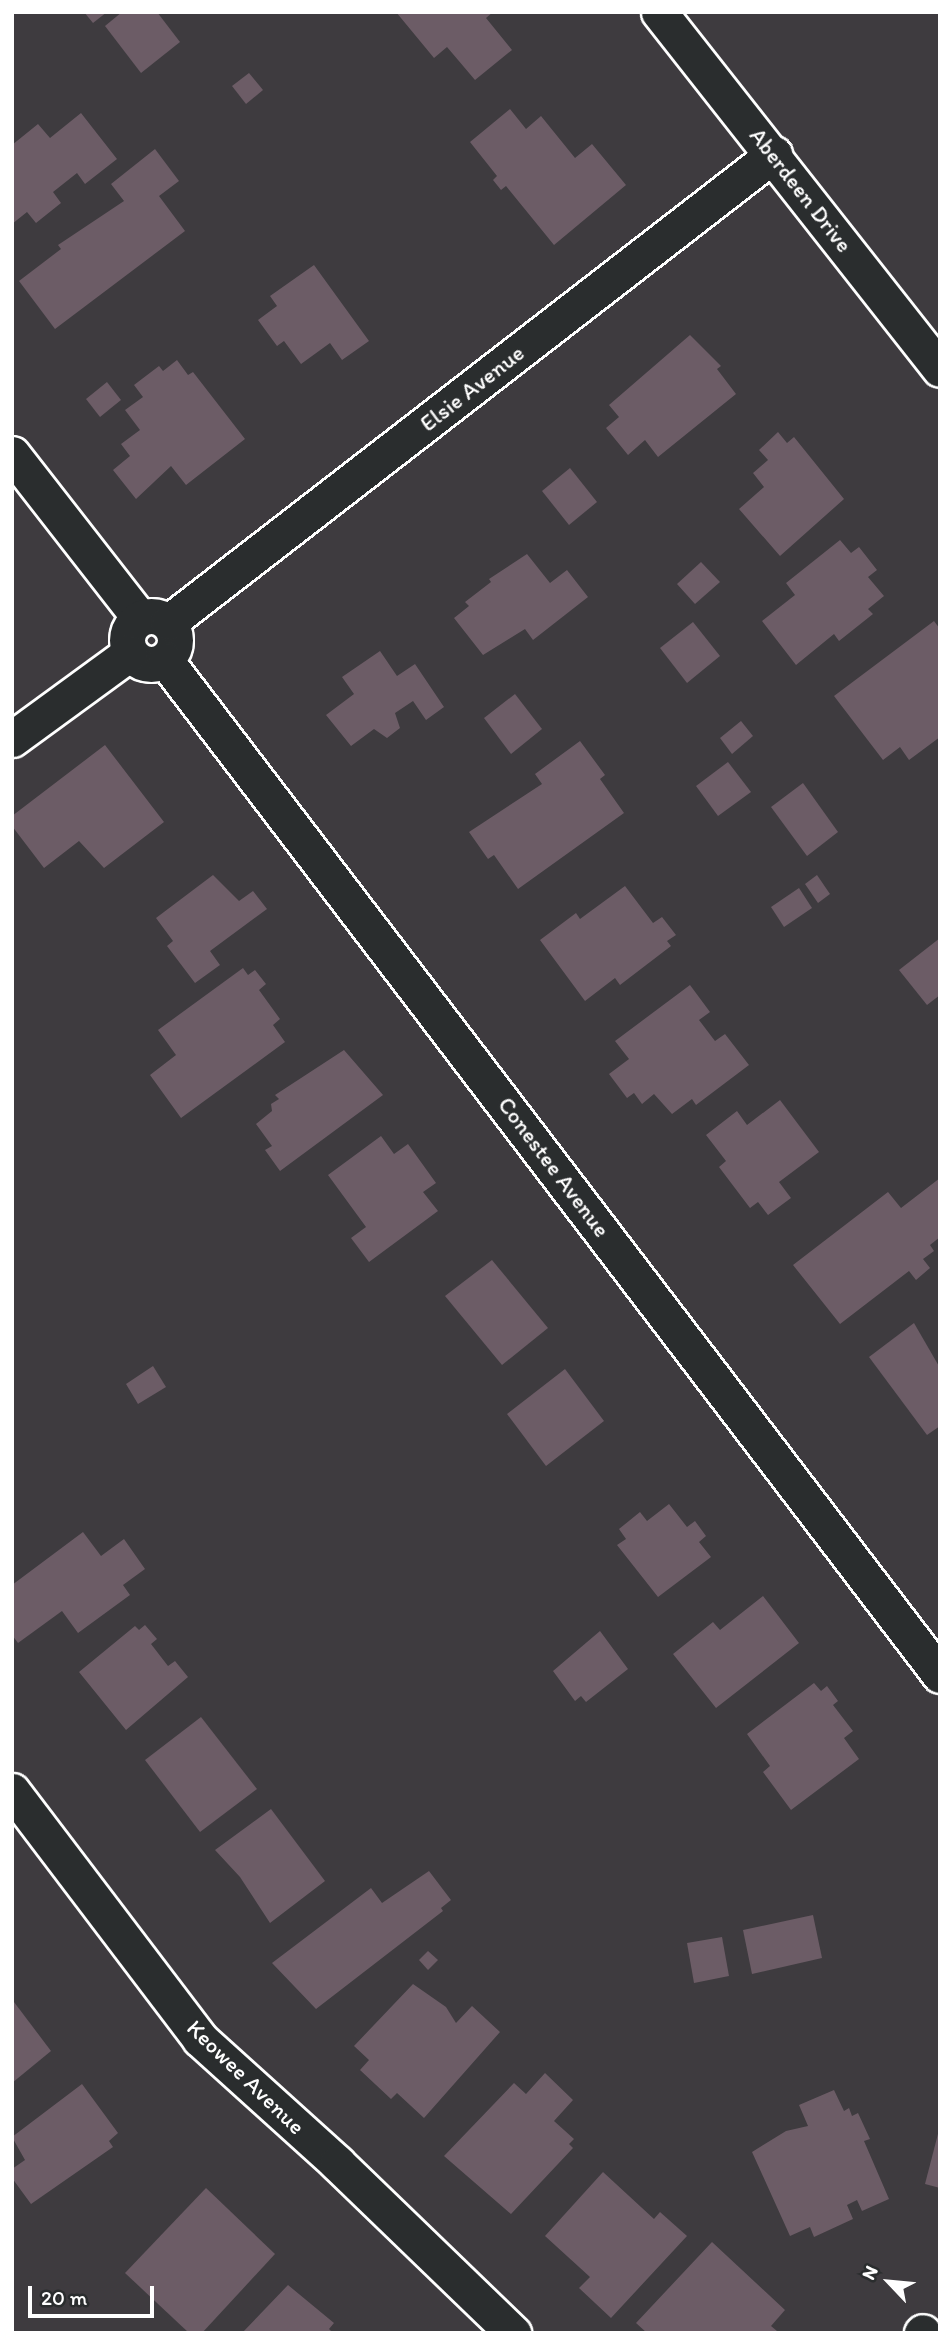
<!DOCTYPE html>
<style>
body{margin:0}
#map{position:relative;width:952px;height:2345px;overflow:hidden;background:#3e3b3f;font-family:Itim,sans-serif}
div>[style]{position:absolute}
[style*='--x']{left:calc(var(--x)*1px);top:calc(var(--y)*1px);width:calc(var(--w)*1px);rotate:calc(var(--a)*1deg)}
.building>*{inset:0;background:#6c5c66}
.roads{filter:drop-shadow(2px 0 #fff) drop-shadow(-2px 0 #fff) drop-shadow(0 2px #fff) drop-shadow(0 -2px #fff)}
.minor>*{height:35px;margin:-17.5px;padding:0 17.5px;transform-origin:17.5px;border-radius:17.5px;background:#2a2d2e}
.minor>.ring{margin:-17.5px;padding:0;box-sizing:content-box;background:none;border:35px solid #2a2d2e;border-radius:50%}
span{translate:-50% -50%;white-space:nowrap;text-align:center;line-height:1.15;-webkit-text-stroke:5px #2a2d2e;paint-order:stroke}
.street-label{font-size:23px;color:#fff}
.frame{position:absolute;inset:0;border:14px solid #fff;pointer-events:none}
.north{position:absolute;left:854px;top:2247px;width:70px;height:70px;-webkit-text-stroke:5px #2a2d2e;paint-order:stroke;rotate:296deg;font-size:19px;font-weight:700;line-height:28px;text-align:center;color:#fff}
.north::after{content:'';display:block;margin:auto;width:24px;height:32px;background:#fff;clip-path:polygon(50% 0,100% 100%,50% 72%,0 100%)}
.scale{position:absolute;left:28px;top:2286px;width:126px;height:32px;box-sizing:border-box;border:4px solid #fff;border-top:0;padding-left:9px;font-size:21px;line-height:24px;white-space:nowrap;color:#fff;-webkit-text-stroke:5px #2a2d2e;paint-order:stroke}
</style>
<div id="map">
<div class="building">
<div style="clip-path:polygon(84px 12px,107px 12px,93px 23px)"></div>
<div style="clip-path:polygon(122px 12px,157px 12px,180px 42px,141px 73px,105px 26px)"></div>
<div style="clip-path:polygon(396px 12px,493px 12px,486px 18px,512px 50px,475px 80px,447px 47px,434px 58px)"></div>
<div style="clip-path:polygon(249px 73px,263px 90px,246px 104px,232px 86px)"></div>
<div style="clip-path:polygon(510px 109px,526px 129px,541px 116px,575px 158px,592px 144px,626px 185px,554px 245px,506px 186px,501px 190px,493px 180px,497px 176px,470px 142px)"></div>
<div style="clip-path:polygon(81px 113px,117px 159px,85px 184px,77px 173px,53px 192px,61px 203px,36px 223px,27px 212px,12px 224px,12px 145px,38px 124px,50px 138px)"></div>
<div style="clip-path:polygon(155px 149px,179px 181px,159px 196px,185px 231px,55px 329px,19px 281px,61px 249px,58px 245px,124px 201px,111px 184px)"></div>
<div style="clip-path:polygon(314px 265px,369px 341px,342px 360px,330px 343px,301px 364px,284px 341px,277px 346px,258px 320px,277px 306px,270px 296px)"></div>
<div style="clip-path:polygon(690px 335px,721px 366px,717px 369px,736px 394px,658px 457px,645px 440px,628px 455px,606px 428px,619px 417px,609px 405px)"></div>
<div style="clip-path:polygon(177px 360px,188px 375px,193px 372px,245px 439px,186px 485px,171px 466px,136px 499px,113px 470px,130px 456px,121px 444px,140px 430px,125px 410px,143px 397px,134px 385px,159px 366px,163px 371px)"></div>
<div style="clip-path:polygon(107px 382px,121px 400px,100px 417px,86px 399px)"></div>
<div style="clip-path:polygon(778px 432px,787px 443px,794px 437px,844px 499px,780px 556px,739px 509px,764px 487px,753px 473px,768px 460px,759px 450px)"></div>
<div style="clip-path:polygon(570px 468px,597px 502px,569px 525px,542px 491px)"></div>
<div style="clip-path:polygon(840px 540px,851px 553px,859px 547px,877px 570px,868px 577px,884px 596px,868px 609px,873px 614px,839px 641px,834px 634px,796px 665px,762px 621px,795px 595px,786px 583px)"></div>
<div style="clip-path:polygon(527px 554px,550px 583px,567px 570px,588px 597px,533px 640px,525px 629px,483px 655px,454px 618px,469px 606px,465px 602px,491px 582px,489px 579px)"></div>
<div style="clip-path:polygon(701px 562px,720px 582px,695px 604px,677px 584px)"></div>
<div style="clip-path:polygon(934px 621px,940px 629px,940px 737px,909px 760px,900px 747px,883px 760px,834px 696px)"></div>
<div style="clip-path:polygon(693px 622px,720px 656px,687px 683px,660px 648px)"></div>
<div style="clip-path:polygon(380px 651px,397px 676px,415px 664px,444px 707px,426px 720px,413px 701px,395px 713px,400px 728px,387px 738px,374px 729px,351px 746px,326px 715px,354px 694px,342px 677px)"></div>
<div style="clip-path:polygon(515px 694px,542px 729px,511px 754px,484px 718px)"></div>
<div style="clip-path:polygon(741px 721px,753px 736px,732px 754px,720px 738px)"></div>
<div style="clip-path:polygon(580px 741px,605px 775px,600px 779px,624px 813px,518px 889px,494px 855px,488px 859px,469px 832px,542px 784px,535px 774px)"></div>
<div style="clip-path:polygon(105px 745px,164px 822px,104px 868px,79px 841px,44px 868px,12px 826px,12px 816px)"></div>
<div style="clip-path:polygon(728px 762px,751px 792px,718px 816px,696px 786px)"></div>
<div style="clip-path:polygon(803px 783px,838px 832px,807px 856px,771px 807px)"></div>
<div style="clip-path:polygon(213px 875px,239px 901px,253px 891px,267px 909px,210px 951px,220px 965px,195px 983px,167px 946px,173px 941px,156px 918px)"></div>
<div style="clip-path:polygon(817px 875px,830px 894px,818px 903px,805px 884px)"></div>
<div style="clip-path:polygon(625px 886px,653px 923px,662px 917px,676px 935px,667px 941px,671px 946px,620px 985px,615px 978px,585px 1001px,540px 940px,576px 913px,580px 919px)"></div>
<div style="clip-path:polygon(799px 888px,812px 908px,784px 927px,771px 907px)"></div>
<div style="clip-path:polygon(940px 938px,940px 995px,927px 1005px,899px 970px)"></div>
<div style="clip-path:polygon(243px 968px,248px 975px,255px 970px,266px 984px,259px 990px,280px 1019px,273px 1025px,285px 1042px,181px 1118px,150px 1075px,176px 1055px,158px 1030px)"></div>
<div style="clip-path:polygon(690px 985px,710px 1012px,699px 1020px,715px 1041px,725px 1034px,749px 1065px,696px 1105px,692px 1099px,672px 1114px,654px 1094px,642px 1104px,634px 1093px,627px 1098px,609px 1074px,629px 1059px,615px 1041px)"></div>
<div style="clip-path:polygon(344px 1050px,383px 1095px,280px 1171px,265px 1150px,272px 1146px,256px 1124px,272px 1111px,271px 1104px,279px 1099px,275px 1095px)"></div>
<div style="clip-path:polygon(780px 1100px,819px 1152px,779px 1182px,791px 1198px,768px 1215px,758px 1202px,750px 1208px,719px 1167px,726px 1161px,706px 1135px,737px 1111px,747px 1125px)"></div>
<div style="clip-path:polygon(381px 1136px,394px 1154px,408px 1144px,436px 1183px,423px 1192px,438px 1211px,369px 1262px,351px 1238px,366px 1227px,328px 1175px)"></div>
<div style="clip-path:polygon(940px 1178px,940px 1237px,930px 1245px,934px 1251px,923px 1259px,930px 1268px,916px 1280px,909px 1271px,840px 1324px,793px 1265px,888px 1192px,901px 1208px)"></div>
<div style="clip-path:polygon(492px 1260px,548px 1328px,502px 1365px,445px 1296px)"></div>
<div style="clip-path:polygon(914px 1323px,940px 1368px,940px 1426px,927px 1435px,869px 1357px)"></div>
<div style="clip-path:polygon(153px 1366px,166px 1387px,138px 1404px,126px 1384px)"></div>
<div style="clip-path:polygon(565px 1369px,604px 1421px,546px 1466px,507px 1414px)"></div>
<div style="clip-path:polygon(669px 1504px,687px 1527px,695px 1521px,706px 1536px,699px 1542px,711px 1557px,658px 1597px,617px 1545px,626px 1539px,619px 1529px,640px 1512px,647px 1521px)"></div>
<div style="clip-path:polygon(83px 1532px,101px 1556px,124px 1539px,145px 1569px,123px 1585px,130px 1595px,78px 1633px,62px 1611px,18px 1643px,12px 1635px,12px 1585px)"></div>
<div style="clip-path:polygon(763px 1596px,799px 1643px,716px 1708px,673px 1654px,713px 1622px,720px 1630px)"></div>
<div style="clip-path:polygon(145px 1625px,157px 1639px,151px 1644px,168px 1666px,175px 1661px,188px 1677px,126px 1730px,79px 1672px,135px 1626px,139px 1630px)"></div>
<div style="clip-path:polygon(600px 1631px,628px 1669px,586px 1702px,581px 1696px,575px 1701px,553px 1671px)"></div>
<div style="clip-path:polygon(814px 1683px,821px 1691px,827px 1686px,838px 1701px,833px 1705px,853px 1731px,844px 1738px,859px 1759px,791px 1810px,763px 1772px,770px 1766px,747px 1734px)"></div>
<div style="clip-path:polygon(201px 1717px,257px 1789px,200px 1832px,145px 1760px)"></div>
<div style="clip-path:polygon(271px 1809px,325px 1881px,270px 1923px,240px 1877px,215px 1850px)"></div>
<div style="clip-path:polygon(429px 1871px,451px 1900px,441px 1908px,443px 1911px,316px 2009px,272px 1963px,371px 1888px,382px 1903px)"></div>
<div style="clip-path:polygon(813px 1915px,822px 1958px,752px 1974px,743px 1930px)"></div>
<div style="clip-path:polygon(722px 1937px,729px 1976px,694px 1983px,687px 1943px)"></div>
<div style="clip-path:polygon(428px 1951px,438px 1960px,428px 1970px,419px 1960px)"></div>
<div style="clip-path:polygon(413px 1984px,446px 2007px,456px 2023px,472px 2006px,500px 2032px,424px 2118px,397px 2093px,391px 2099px,360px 2070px,369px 2060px,354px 2046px)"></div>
<div style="clip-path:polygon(14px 2002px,51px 2051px,12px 2083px,12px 2003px)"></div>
<div style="clip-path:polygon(545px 2073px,573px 2100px,554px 2121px,574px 2139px,569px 2144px,573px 2148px,511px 2214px,444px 2156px,514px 2083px,526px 2094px)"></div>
<div style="clip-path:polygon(82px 2084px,118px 2133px,109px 2141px,113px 2147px,31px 2204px,12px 2178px,12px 2169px,25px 2160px,12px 2137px)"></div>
<div style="clip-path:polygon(834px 2090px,844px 2111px,849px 2108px,852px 2116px,858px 2113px,870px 2139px,864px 2141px,889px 2199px,862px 2211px,857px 2200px,847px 2205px,853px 2219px,814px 2237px,810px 2227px,790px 2236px,752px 2152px,786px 2131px,808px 2126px,799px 2105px)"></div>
<div style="clip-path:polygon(939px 2130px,940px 2130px,940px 2188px,925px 2184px)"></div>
<div style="clip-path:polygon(603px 2172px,654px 2219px,660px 2212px,687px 2236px,611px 2318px,579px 2288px,590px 2277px,545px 2236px)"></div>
<div style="clip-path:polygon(206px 2188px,275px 2254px,202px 2333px,189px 2333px,125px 2273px)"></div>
<div style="clip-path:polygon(712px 2242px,785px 2310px,771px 2326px,777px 2331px,647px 2333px,636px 2323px)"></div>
<div style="clip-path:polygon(288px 2285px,334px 2323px,329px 2329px,333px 2333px,242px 2333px)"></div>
</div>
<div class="roads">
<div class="minor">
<div style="--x:659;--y:12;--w:454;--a:51.8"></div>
<div style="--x:12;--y:454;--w:207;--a:52.1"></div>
<div class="ring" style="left:127px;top:616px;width:13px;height:13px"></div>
<div style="--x:169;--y:622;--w:765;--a:-37.72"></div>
<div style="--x:165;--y:660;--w:1277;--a:52.64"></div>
<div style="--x:12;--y:739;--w:146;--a:-36.1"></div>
<div style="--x:12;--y:1791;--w:311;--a:52.8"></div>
<div style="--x:200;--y:2039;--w:185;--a:42.1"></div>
<div style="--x:337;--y:2163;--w:245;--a:44"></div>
<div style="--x:922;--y:2333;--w:1;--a:-45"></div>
</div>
</div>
<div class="street-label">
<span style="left:801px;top:190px;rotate:52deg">Aberdeen Drive</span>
<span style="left:472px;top:388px;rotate:-38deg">Elsie Avenue</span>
<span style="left:554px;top:1167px;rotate:53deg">Conestee Avenue</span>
<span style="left:246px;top:2077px;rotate:44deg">Keowee Avenue</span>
</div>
<div class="frame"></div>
<div class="north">N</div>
<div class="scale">20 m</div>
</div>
